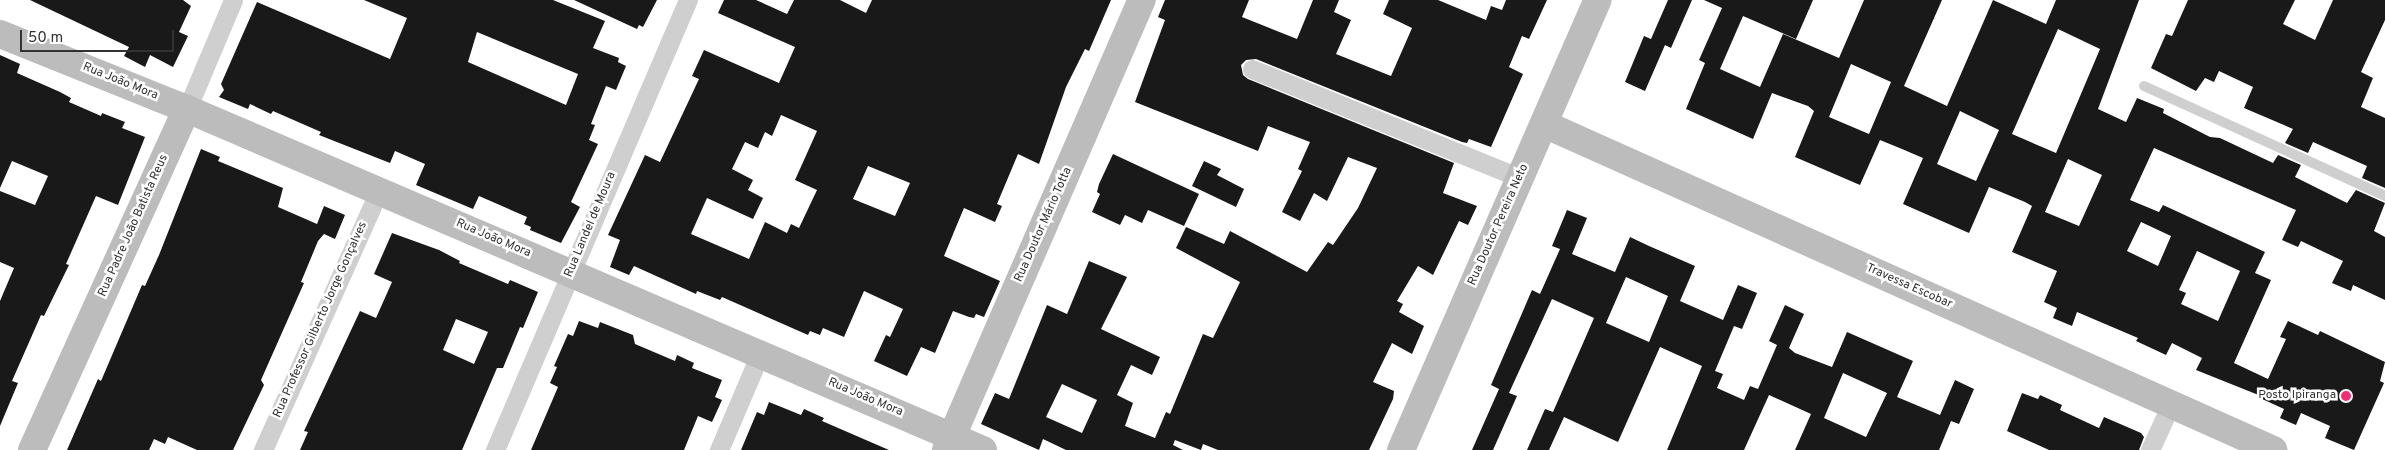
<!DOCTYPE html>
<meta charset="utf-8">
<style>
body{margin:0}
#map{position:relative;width:2385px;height:450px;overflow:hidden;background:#fff;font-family:Overpass,sans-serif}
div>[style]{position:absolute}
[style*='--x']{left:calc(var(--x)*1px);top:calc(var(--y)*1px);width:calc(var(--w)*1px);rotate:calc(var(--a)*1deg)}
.building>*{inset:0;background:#191919}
.lane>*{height:10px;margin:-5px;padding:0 5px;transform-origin:5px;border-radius:5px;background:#cfcfcf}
.street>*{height:19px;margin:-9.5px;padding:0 9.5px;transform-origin:9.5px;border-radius:9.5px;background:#cfcfcf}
.secondary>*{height:28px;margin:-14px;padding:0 14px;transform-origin:14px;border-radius:14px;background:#bcbcbc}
.dots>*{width:14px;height:14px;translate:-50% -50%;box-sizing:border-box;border:2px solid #fff;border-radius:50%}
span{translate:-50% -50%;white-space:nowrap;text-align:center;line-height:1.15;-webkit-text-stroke:5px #fff;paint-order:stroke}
.street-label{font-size:12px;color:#323232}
.poi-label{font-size:12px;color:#323232}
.right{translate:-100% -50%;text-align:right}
.scale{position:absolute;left:20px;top:30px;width:154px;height:22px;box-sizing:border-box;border:2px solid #323232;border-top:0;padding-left:6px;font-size:15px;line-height:18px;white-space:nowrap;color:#323232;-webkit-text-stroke:4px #fff;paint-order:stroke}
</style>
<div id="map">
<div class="building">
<div style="clip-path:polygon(30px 0,183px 0,191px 6px,179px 32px,188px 36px,173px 67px,150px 55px,145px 67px,124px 56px,129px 47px)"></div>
<div style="clip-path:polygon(evenodd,364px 0,553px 0,605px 21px,593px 48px,619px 58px,618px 62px,626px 66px,616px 90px,606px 86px,591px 124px,595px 125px,589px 140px,598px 144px,571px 202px,580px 207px,561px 243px,530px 230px,531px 227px,524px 224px,527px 217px,479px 196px,473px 209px,416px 185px,425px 164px,395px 151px,390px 163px,319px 135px,321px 132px,273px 111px,271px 114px,250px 104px,248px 109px,219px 97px,224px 90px,221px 84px,257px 2px,390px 59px,407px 18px,364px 0,477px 32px,578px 74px,566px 105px,468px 62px,477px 32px)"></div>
<div style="clip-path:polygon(574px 0,657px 0,643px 27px,639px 25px,637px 29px)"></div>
<div style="clip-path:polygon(evenodd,724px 0,756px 0,787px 14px,794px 0,840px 0,866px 13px,872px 0,1111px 0,1089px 51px,1085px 49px,1066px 87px,1039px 164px,1018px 154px,997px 204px,1002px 206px,995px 222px,964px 208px,956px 227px,944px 256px,1000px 281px,984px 317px,976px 314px,974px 318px,969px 317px,953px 311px,935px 353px,921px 347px,907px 376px,874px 361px,886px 335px,890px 337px,903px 309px,864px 291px,844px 337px,823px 328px,820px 335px,810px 331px,808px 335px,722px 297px,720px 300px,697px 291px,696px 294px,634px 266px,629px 275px,610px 267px,620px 240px,608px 235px,645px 155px,660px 162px,699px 79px,692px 76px,704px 50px,779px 83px,795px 47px,718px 13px,724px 0,781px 115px,817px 131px,795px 180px,817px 190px,799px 228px,791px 224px,787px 233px,765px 222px,749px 259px,691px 234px,707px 198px,753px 219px,763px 198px,748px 190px,753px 180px,732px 169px,745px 142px,758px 148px,765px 132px,772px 136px,781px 115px,724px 0,868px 166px,910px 183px,895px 216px,853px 199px,868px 166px)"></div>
<div style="clip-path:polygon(evenodd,1165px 0,1249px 0,1242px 17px,1297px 39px,1313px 0,1339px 0,1334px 12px,1351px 20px,1336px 54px,1391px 76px,1412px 28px,1383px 14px,1389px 0,1438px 0,1486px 20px,1491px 6px,1502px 10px,1506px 0,1547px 0,1529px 39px,1522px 36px,1509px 67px,1523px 74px,1491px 147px,1469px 139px,1467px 143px,1462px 142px,1256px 59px,1246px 60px,1241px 65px,1243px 75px,1248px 79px,1454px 163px,1443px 193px,1477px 206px,1468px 225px,1459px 221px,1433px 275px,1418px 266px,1397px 301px,1403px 304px,1399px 312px,1424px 326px,1412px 354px,1392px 343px,1373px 382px,1394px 391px,1393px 399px,1369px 450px,1218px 450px,1203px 444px,1201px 450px,1175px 440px,1173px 445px,1183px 450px,1066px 450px,1043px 439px,1039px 450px,981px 424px,995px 393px,1009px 399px,1047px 305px,1067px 314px,1089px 261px,1127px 277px,1101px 329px,1160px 357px,1152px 375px,1131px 365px,1117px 395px,1133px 403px,1125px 426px,1155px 438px,1166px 412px,1170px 414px,1203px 334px,1213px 338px,1240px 282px,1176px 248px,1186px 227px,1224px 244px,1230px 231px,1307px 272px,1328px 242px,1333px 245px,1358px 208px,1377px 168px,1348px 157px,1327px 201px,1314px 193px,1300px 221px,1282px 212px,1302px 171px,1298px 169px,1310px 142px,1268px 126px,1258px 151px,1135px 102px,1165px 20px,1158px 17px,1165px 0,1062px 384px,1097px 400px,1082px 433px,1046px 417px,1062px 384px)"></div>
<div style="clip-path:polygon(1668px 0,1692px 0,1671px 48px,1661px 43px,1665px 45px,1645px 91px,1625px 82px,1644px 36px,1651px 39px)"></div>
<div style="clip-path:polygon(evenodd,1704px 0,1813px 0,1796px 39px,1743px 16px,1720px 69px,1760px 87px,1783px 34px,1839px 58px,1864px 0,1942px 0,1904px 86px,1947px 106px,1993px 0,2046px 24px,2056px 0,2139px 0,2098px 109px,2126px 122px,2137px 98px,2164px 109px,2163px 113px,2210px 137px,2220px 138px,2273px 163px,2278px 155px,2301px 165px,2295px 177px,2347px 203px,2356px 190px,2385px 203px,2374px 231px,2385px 237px,2385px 300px,2353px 285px,2351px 291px,2332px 283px,2343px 261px,2301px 241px,2298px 247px,2282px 240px,2296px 210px,2154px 148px,2130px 200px,2159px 212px,2163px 205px,2265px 252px,2255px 273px,2271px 280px,2234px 363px,2268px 379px,2286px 339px,2280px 337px,2288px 321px,2318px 335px,2320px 331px,2385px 362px,2380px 381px,2384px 383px,2354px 450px,2325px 438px,2330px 426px,2301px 413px,2296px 425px,2280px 418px,2284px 409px,2260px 398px,2261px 396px,2196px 370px,2202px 358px,2172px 343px,2166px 355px,2136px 341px,2138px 338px,2077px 312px,2072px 326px,2053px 318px,2057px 308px,2044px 302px,2057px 271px,2012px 252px,2032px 206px,2025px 202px,1989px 187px,1969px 233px,1903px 204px,1923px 158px,1902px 149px,1880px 140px,1860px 185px,1795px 157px,1814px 111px,1808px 106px,1772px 93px,1753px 139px,1686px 109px,1705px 63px,1699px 60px,1722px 8px,1704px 0,2058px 29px,2100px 49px,2056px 153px,2012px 134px,2058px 29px,1704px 0,1851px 64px,1891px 82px,1869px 134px,1829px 117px,1851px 64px,1704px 0,1960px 111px,1999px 130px,1976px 181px,1937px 164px,1960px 111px,1704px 0,2068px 159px,2102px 175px,2079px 226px,2045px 212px,2068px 159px,1704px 0,2141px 222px,2171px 236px,2158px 266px,2127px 251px,2141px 222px,1704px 0,2197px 251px,2240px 271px,2218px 321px,2181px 304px,2186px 293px,2179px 290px,2197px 251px)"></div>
<div style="clip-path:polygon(2188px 0,2295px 0,2283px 24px,2315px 40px,2333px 0,2385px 0,2385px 20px,2361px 72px,2373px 78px,2361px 107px,2385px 118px,2385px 188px,2362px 178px,2367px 166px,2313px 142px,2308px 153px,2285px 143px,2293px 129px,2244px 108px,2253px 87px,2219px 71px,2214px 82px,2205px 78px,2196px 91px,2151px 68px,2166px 34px,2172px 36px)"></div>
<div style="clip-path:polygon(0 55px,20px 64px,17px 73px,60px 92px,71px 98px,69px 102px,101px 116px,102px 113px,125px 122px,122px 128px,145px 137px,118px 205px,96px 196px,66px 264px,69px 265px,44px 316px,41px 315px,12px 381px,18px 383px,0 426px,0 301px,14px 268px,0 262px,0 191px,35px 205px,48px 176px,12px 161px,0 188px)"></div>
<div style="clip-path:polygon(201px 149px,220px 157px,218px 161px,283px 188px,278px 207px,317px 224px,324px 206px,345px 215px,335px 239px,324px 234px,318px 241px,301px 282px,304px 283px,261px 380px,264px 385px,233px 450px,197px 450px,168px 437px,165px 444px,154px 439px,149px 450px,67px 450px,98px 379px,101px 381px,142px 285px,145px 286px,159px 255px)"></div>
<div style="clip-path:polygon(1113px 154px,1199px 194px,1184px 226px,1148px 210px,1142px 223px,1125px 215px,1120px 225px,1092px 212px,1100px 194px,1097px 192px,1099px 184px)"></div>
<div style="clip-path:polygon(1204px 161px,1221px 169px,1217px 175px,1244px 189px,1236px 207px,1192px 186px)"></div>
<div style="clip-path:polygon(evenodd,1567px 210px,1587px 218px,1572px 254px,1615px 272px,1630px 237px,1649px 246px,1695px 266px,1680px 301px,1723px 320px,1738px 285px,1757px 293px,1742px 329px,1734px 326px,1715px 371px,1723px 374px,1717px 388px,1744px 400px,1750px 386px,1758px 389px,1777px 345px,1769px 341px,1785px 305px,1804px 314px,1789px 348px,1795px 353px,1832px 367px,1847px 332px,1913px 361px,1897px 397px,1940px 415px,1955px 380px,1974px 389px,1959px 424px,1951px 421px,1939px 450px,1795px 450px,1811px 414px,1769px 395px,1744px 450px,1667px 450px,1702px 366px,1660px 347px,1618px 442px,1564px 417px,1549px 450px,1527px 450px,1545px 409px,1553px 412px,1594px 318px,1552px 299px,1509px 393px,1517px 396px,1493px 450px,1472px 450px,1499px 389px,1491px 385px,1532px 290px,1540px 294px,1560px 249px,1552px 246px,1567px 210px,1626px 277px,1668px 296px,1649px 342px,1606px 323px,1626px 277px,1567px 210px,1843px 373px,1887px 393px,1866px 437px,1824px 418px,1843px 373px)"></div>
<div style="clip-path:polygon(evenodd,392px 233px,439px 250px,460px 261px,459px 263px,508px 284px,510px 280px,538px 292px,523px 328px,520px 327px,503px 368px,497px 368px,462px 450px,300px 450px,308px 432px,304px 431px,360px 311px,376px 318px,392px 282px,374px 274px,392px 233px,456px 319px,488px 332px,474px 364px,443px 350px,456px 319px)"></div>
<div style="clip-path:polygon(579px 321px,598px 328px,600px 322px,633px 335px,635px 344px,675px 361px,677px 355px,694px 363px,692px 368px,722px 380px,715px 397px,722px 400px,712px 422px,698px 416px,684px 450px,531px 450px,558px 387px,550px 383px,557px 367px,554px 366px,568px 334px,573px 336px)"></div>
<div style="clip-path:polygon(2022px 393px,2038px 399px,2040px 395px,2062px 405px,2060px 410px,2099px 428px,2104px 417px,2141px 433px,2144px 437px,2139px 450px,2049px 450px,2007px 431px)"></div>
<div style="clip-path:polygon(769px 402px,801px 415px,804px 409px,824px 418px,822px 421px,889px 450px,741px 450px,757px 412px,764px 415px)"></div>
</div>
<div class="lane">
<div style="--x:2144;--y:86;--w:265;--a:24.5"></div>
</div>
<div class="street">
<div style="--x:1252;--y:69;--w:289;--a:22.1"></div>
<div style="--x:187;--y:109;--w:118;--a:-67.1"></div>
<div style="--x:263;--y:450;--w:284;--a:-65.9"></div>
<div style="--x:495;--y:450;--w:490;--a:-66.8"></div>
<div style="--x:719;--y:450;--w:104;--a:-66.9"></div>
<div style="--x:2150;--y:450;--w:51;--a:-65.5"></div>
</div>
<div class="secondary">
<div style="--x:0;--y:34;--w:201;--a:21.9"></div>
<div style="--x:187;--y:109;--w:866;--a:23.19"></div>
<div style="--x:1544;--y:124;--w:799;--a:24.09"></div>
<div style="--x:32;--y:450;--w:375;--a:-65.6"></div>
<div style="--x:946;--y:450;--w:491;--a:-66.5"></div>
<div style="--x:1401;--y:450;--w:491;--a:-66.4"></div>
</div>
<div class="dots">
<div style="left:2346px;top:396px;background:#ee2f73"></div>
</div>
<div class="street-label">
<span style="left:120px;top:82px;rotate:22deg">Rua João Mora</span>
<span style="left:591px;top:225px;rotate:-67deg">Rua Landel de Moura</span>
<span style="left:1044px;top:225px;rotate:-66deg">Rua Doutor Mário Totta</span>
<span style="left:1499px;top:225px;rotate:-66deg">Rua Doutor Pereira Neto</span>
<span style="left:134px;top:226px;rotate:-66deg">Rua Padre João Batista Reus</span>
<span style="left:493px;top:239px;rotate:23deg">Rua João Mora</span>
<span style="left:1909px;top:287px;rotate:24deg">Travessa Escobar</span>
<span style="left:321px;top:320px;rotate:-66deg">Rua Professor Gilberto Jorge Gonçalves</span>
<span style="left:865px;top:398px;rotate:23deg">Rua João Mora</span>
</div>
<div class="poi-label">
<span class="right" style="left:2336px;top:396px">Posto Ipiranga</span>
</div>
<div class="scale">50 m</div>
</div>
